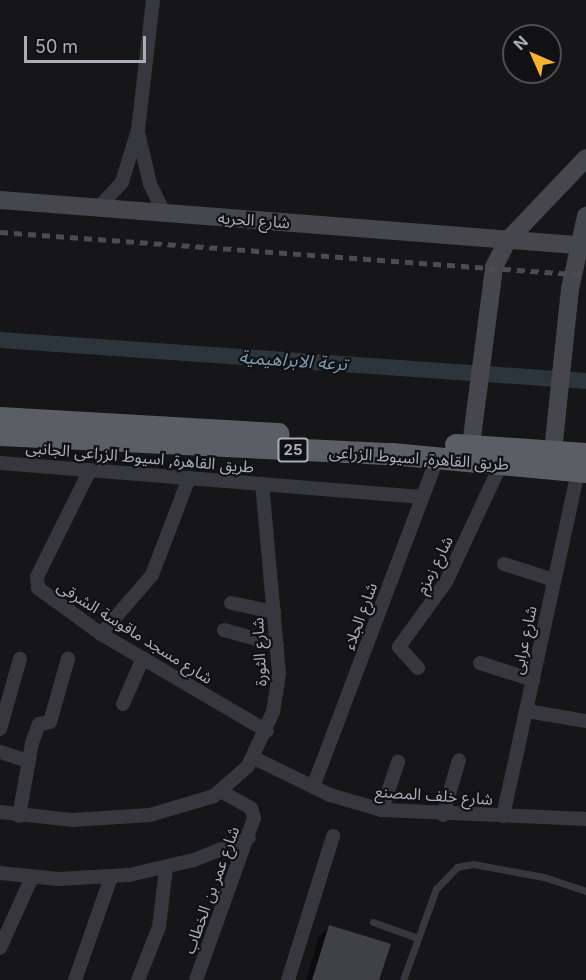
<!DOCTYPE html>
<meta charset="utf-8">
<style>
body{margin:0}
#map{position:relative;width:586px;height:980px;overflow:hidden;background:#161618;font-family:Inter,"Noto Sans Arabic",sans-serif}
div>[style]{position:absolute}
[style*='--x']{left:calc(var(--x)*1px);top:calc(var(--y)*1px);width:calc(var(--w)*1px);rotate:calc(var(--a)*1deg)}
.shadow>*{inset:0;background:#0007}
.canal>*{height:16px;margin:-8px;padding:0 8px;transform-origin:8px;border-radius:8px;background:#2c353c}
.building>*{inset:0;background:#404145}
.service>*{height:7px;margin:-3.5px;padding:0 3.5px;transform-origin:3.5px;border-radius:3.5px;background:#37383d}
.minor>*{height:14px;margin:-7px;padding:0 7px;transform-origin:7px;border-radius:7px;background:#37383d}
.secondary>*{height:18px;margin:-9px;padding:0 9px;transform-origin:9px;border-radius:9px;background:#45474d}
.trunk>*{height:22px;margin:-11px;padding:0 11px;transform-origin:11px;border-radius:11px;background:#5b5e65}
.rail>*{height:4.5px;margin-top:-2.25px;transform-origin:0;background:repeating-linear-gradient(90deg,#4a4c52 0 8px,transparent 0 14px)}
span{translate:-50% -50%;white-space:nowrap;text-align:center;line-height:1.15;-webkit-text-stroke:4.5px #111113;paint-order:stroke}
.shield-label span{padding:2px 4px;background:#111113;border:2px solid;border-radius:4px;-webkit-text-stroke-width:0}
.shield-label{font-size:15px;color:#a8adb8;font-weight:700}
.street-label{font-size:16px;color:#a8adb8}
.water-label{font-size:18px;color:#7e9bb4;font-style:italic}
.north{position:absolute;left:502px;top:24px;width:60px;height:60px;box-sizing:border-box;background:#111113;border:2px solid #4d4f55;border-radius:50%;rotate:315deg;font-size:16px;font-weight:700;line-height:24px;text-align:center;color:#a8adb8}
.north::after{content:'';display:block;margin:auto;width:21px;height:27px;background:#f5b331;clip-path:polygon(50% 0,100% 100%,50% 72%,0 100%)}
.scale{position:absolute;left:24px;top:36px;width:122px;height:27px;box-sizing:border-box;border:3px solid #a8adb8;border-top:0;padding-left:8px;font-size:18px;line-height:21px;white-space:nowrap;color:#a8adb8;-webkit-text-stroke:4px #111113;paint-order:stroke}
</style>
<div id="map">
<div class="shadow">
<div style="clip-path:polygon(329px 927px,378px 980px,306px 980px,319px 937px)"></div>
</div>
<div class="canal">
<div style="--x:0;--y:340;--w:587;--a:4"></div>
</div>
<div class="building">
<div style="clip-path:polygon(329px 925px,391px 944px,379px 980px,312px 980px)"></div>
</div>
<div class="service">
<div style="--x:373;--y:922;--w:45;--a:19.7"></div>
<div style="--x:403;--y:980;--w:97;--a:-70.1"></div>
<div style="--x:436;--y:889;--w:30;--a:-46"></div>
<div style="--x:457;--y:867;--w:16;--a:-11"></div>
<div style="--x:473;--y:864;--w:72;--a:10.4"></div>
<div style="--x:544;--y:877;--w:44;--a:18.4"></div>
</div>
<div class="minor">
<div style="--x:138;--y:132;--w:53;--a:77"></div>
<div style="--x:150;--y:184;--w:32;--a:64"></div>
<div style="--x:98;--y:208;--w:35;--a:-47"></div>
<div style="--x:122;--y:182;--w:54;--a:-72.9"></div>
<div style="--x:138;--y:130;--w:131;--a:-83.4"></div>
<div style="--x:0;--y:463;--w:423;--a:4.6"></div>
<div style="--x:90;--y:470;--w:119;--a:116.4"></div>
<div style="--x:37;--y:577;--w:11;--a:85"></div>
<div style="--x:38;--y:588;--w:78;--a:36.1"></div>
<div style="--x:101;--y:634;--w:192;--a:30.3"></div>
<div style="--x:504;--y:564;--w:52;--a:17.7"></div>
<div style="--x:231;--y:603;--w:44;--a:11.8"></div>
<div style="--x:224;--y:630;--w:55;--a:15.8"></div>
<div style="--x:101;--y:634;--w:78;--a:-49.2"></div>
<div style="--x:152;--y:575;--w:104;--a:-69.1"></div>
<div style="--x:480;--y:663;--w:56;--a:17.8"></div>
<div style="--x:418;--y:668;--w:28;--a:-132"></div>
<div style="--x:399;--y:647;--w:80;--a:-54.1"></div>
<div style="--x:446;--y:582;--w:130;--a:-65"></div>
<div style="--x:123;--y:704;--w:50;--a:-66.5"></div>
<div style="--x:527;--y:711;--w:60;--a:9.6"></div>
<div style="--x:0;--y:729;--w:73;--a:-74.1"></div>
<div style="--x:0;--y:752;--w:29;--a:18"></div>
<div style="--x:254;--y:758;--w:85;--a:26"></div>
<div style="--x:330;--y:795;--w:54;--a:16.1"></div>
<div style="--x:382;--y:810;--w:204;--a:2.5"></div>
<div style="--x:313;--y:787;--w:353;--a:-69.3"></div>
<div style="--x:382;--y:810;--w:51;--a:-71.6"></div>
<div style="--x:0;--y:812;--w:72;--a:6.3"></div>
<div style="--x:72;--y:820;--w:78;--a:-3.7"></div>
<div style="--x:150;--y:815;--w:67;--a:-16.5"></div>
<div style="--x:214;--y:796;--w:45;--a:-41.4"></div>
<div style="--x:248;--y:766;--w:60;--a:-65.2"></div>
<div style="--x:273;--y:712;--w:39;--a:-81"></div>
<div style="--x:279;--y:673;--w:190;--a:-95.1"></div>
<div style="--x:443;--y:815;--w:57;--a:-73.8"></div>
<div style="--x:19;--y:816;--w:74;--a:-79.9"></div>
<div style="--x:32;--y:743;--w:20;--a:-70"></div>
<div style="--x:39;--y:724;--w:11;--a:-10"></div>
<div style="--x:50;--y:722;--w:66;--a:-74.1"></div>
<div style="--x:503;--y:816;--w:353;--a:-77.7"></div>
<div style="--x:0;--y:873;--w:58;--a:5.9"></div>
<div style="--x:58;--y:879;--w:71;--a:-3.2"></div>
<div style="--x:129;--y:875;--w:67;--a:-13"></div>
<div style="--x:194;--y:860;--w:59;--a:-21.8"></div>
<div style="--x:0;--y:948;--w:78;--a:-65.7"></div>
<div style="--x:75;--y:980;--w:109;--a:-70.7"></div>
<div style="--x:138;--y:980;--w:57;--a:-68.4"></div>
<div style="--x:159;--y:927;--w:59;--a:-83.2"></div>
<div style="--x:196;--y:980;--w:172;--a:-70.3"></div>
<div style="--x:254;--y:818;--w:10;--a:-107"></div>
<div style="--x:251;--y:808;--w:33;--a:-151"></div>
<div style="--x:288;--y:980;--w:151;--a:-72.6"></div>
</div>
<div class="secondary">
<div style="--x:0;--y:200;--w:578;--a:4.47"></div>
<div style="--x:471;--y:445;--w:179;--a:-82.6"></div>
<div style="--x:494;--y:267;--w:30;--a:-63"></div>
<div style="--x:508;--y:240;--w:113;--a:-46.4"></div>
<div style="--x:553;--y:451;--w:163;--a:-84"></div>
<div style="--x:570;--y:289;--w:75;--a:-77.6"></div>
</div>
<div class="trunk">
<div style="--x:0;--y:418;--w:279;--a:3.3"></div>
<div style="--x:0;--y:435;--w:392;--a:2.8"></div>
<div style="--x:392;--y:454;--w:195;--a:5.3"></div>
<div style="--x:456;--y:445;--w:130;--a:4"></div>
</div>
<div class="rail">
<div style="--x:0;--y:232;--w:588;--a:4.2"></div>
</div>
<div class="shield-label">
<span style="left:293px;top:450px">25</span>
</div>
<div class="street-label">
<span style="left:254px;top:220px;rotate:4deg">شارع الحريه</span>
<span style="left:140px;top:457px;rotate:5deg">طريق القاهرة, اسيوط الزراعى الجانبى</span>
<span style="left:419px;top:458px;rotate:4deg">طريق القاهرة, اسيوط الزراعى</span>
<span style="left:434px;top:565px;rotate:-63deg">شارع زمزم</span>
<span style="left:360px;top:616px;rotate:-70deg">شارع الجلاء</span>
<span style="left:135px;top:632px;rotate:32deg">شارع مسجد ماقوسة الشرقى</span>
<span style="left:524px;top:640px;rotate:-78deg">شارع عرابى</span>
<span style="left:259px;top:652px;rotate:-93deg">شارع الثورة</span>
<span style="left:434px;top:795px;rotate:4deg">شارع خلف المصنع</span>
<span style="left:211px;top:890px;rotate:-70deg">شارع عمر بن الخطاب</span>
</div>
<div class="water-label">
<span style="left:293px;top:361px;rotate:4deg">ترعة الابراهيمية</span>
</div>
<div class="north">N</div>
<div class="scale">50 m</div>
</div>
